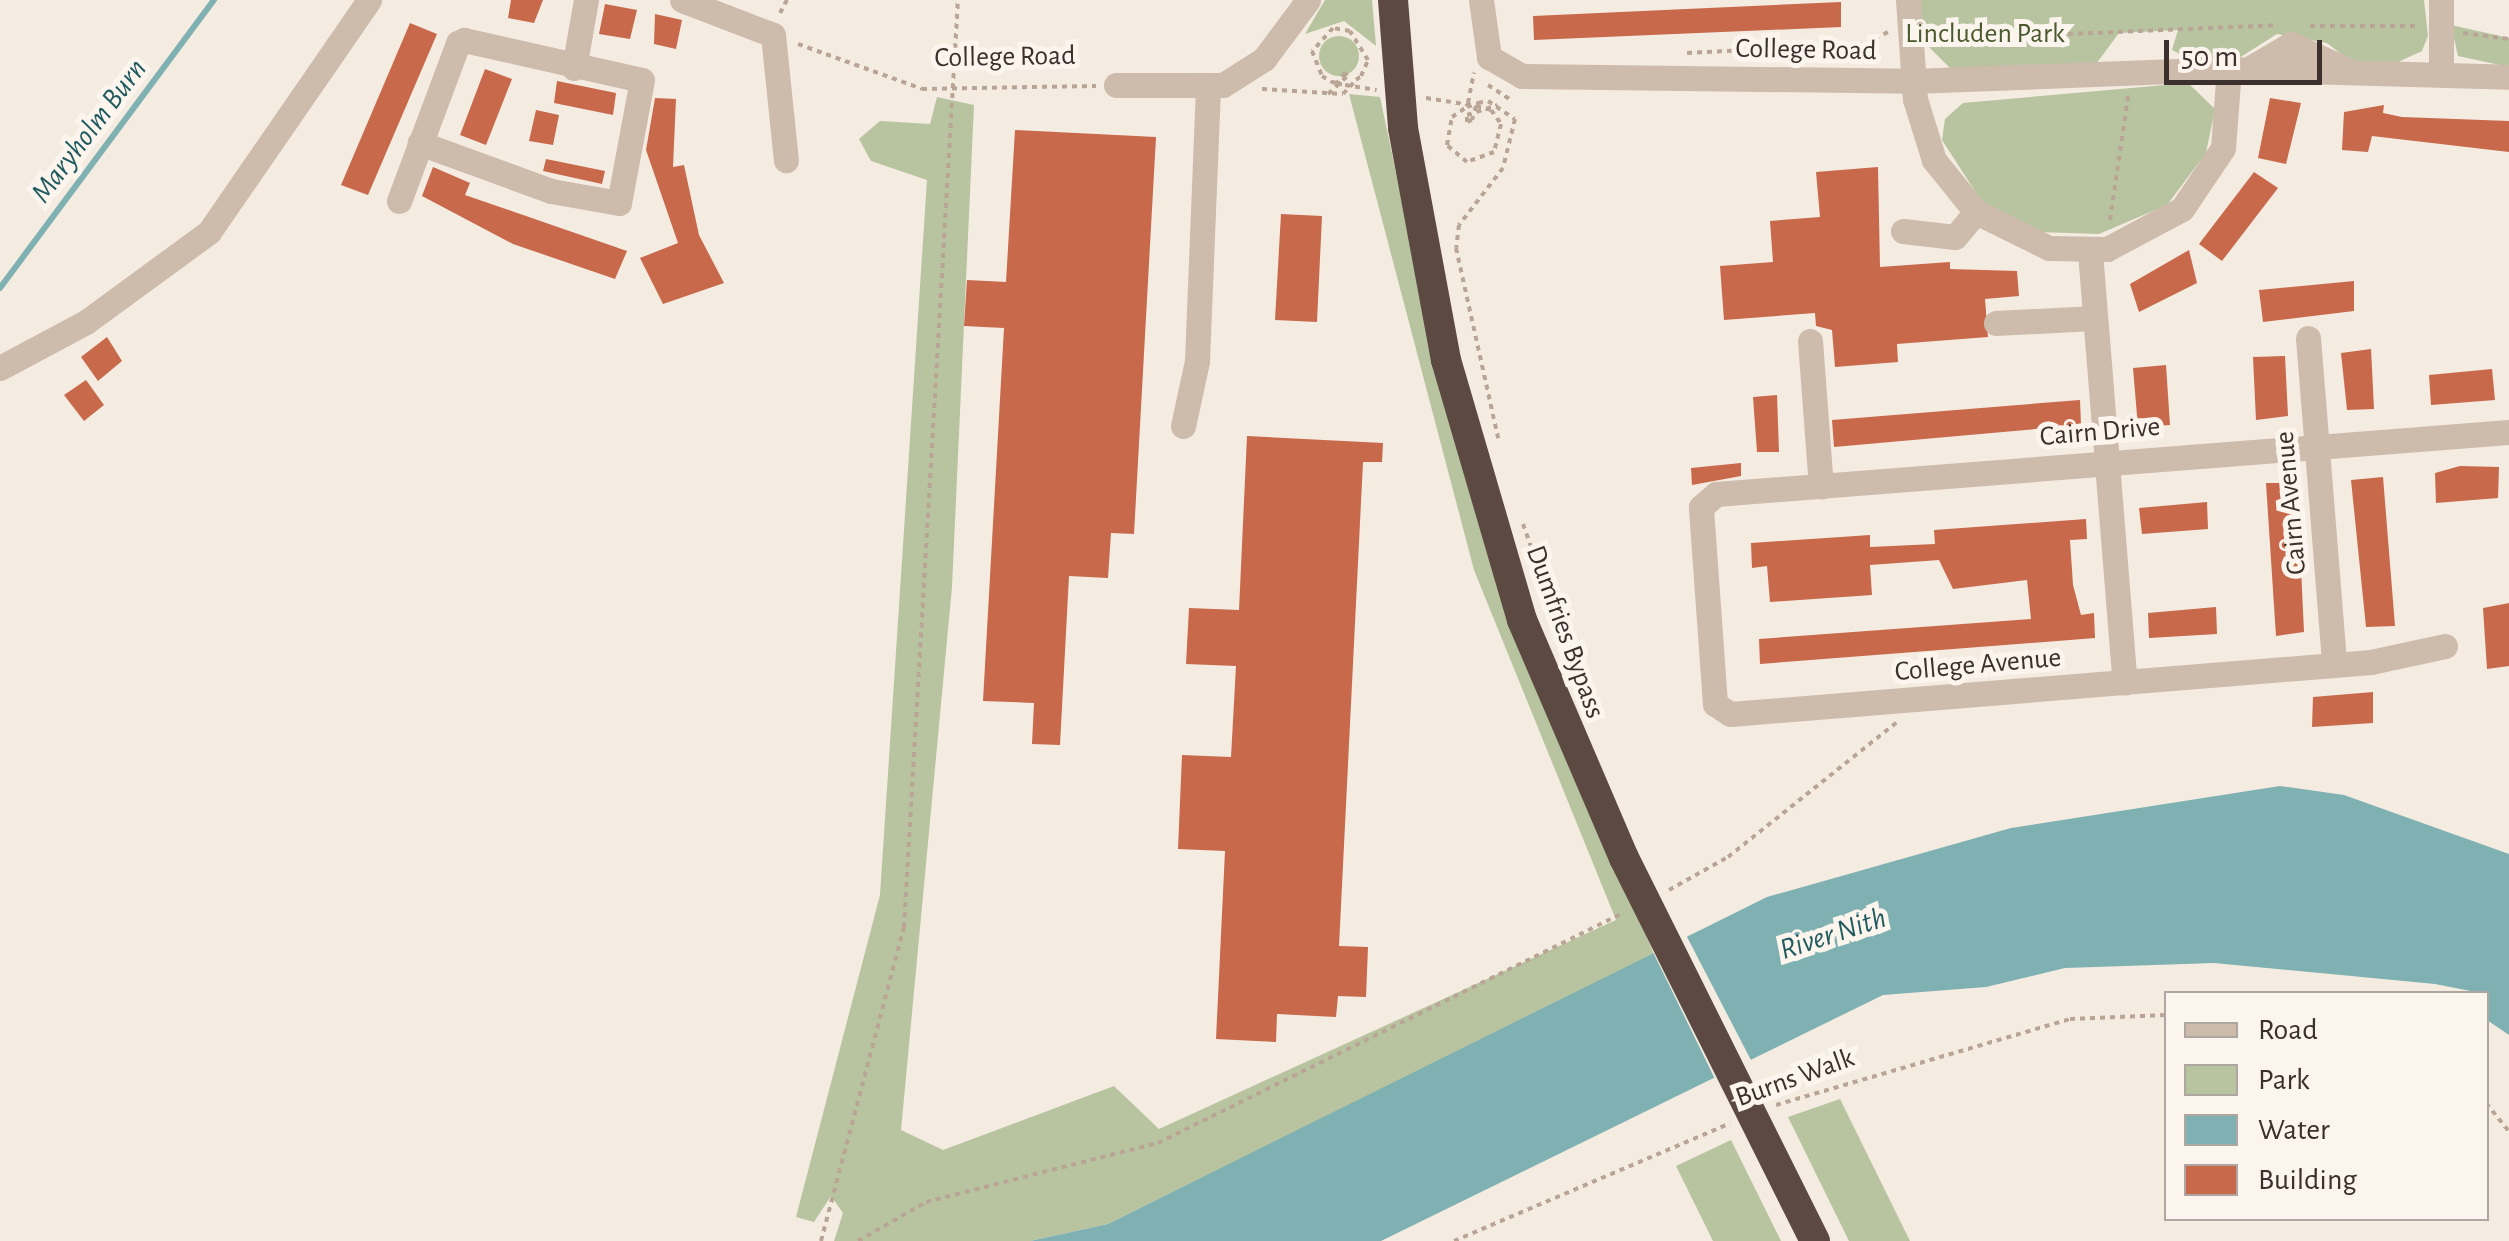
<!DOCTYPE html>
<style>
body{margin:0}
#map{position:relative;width:2509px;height:1241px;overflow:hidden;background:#f4ebe1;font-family:"Alegreya Sans",sans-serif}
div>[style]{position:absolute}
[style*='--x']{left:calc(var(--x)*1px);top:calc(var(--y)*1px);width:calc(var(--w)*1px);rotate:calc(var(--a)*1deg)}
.green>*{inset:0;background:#b8c4a0}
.round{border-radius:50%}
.water>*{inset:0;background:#7fb0b2}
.pier>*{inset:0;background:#f4ebe1}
.stream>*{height:6px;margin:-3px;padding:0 3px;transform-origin:3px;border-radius:3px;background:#7fb0b2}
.building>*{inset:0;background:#c8694b}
.path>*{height:4px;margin-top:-2px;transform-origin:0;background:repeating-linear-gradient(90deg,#b9a596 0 5px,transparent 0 10px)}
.minor>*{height:25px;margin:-12.5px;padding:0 12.5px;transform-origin:12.5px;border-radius:12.5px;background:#cdbbac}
.highway>*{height:30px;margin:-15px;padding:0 15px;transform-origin:15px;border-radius:15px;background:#5c4a42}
span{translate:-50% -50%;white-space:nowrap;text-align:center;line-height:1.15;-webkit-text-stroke:10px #fbf5ee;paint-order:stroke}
.park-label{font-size:28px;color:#4a5a2e}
.street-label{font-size:28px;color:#3b302b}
.water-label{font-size:30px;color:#1f5a5e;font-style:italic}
.legend{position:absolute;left:2164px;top:991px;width:325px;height:230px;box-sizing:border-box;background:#fbf5ee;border:2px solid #aea6a0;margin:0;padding:12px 18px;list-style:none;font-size:30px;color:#3b302b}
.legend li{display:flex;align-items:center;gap:20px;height:50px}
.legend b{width:50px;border:2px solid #aea6a0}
.scale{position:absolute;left:2164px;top:40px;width:158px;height:45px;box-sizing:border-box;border:5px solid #3b302b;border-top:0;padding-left:12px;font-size:30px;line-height:35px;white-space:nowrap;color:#3b302b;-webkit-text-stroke:8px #fbf5ee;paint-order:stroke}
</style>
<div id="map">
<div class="green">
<div style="clip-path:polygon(1325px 0,1372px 0,1376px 46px,1344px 21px,1305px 34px)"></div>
<div style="clip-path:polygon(1919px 0,2424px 0,2428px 36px,2422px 51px,2396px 63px,2350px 61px,2327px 43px,2277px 34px,2239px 58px,2194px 61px,2172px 50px,2178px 30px,2119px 33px,2096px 64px,1952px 70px,1921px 39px)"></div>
<div style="clip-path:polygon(2451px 25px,2509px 38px,2509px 67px,2458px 56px)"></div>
<div class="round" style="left:1319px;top:36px;width:40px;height:40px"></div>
<div style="clip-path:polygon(2188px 83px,2215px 109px,2206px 153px,2167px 205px,2099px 234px,2037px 232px,1982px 202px,1942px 140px,1945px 119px,1963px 103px)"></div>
<div style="clip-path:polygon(1349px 94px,1380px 97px,1445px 404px,1584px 794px,1654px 954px,1108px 1224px,1030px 1241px,834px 1241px,843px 1213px,831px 1196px,814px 1222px,796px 1217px,880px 895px,927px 180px,871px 161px,859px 139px,880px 121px,930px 124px,937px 97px,974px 105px,952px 587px,901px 1130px,943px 1150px,1114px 1086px,1159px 1129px,1616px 920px,1474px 570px)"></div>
<div style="clip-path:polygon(1840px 1099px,1910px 1241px,1849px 1241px,1788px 1117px)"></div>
<div style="clip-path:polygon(1731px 1140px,1781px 1241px,1713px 1241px,1676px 1166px)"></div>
</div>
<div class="water">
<div style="clip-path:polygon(2280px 786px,2344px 795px,2509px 854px,2509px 1035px,2487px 1020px,2486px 994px,2435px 984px,2214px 963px,2065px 968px,1986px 987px,1883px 995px,1381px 1241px,1030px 1241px,1108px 1224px,1767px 897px,2011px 828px)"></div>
</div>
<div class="pier">
<div style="clip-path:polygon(1685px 933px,1753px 1064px,1715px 1079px,1652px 950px)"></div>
</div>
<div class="stream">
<div style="--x:0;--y:288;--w:359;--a:-53.4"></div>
</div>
<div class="building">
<div style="clip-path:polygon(511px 0,543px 0,534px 23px,508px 18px)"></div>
<div style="clip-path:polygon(1841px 2px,1841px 27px,1534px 40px,1533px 16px)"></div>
<div style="clip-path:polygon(605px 4px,637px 10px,630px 39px,599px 34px)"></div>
<div style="clip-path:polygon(655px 14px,682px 20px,676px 49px,654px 44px)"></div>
<div style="clip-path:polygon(410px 23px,437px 34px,368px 195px,341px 185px)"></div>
<div style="clip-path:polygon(485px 69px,512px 79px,486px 145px,460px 135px)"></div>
<div style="clip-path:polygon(557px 81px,616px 93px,613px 115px,554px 103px)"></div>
<div style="clip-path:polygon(655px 98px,676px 99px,673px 167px,684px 165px,699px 235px,724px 283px,663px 304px,640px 258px,678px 243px,646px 150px)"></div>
<div style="clip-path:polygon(2270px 98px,2301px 103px,2286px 164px,2258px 158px)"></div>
<div style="clip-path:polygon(2384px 105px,2383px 113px,2402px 117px,2509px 121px,2509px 152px,2372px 136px,2368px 152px,2342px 150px,2344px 112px)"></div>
<div style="clip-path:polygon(536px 110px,559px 115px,553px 145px,529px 141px)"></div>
<div style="clip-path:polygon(1015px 130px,1156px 137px,1134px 534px,1111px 533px,1108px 578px,1069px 576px,1060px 745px,1032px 744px,1034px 703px,983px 701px,1004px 328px,964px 326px,967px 280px,1006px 282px)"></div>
<div style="clip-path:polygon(546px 159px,605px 171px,602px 184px,543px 171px)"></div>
<div style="clip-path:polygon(433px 167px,470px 183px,465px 195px,627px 251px,615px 279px,513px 244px,422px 196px)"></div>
<div style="clip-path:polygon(1878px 167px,1880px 267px,1950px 262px,1950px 269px,2017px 271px,2019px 296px,1985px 299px,1988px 337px,1897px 344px,1898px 362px,1835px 367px,1832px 330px,1816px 326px,1815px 313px,1724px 320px,1720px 266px,1773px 262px,1770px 221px,1820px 217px,1816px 172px)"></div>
<div style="clip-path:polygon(2254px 172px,2278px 188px,2222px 261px,2199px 244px)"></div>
<div style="clip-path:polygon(1281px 214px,1322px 216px,1317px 322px,1275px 320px)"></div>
<div style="clip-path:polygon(2189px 250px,2197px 283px,2139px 312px,2130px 284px)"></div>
<div style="clip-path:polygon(2354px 281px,2354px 311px,2263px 322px,2259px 290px)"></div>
<div style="clip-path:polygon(107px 337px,122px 361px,98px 381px,81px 357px)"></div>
<div style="clip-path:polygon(2371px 349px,2374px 409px,2347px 410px,2341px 353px)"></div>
<div style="clip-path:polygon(2285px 356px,2288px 416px,2256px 420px,2253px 357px)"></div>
<div style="clip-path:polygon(2166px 365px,2170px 425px,2138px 427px,2133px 368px)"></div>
<div style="clip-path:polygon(2492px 369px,2495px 400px,2431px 405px,2429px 375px)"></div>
<div style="clip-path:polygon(86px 380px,104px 405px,84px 421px,64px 395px)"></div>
<div style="clip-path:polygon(1777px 395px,1779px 452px,1757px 452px,1753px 397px)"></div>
<div style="clip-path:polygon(2080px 400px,2081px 425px,1834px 447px,1832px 420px)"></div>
<div style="clip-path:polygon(1247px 436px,1383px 443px,1382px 462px,1363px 462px,1339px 946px,1368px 947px,1366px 997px,1338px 996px,1336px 1017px,1277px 1014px,1276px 1042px,1216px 1039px,1225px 851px,1178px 849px,1182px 755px,1231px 757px,1236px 666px,1186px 664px,1189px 608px,1239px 610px)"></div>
<div style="clip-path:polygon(1741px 463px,1741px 476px,1692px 485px,1691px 468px)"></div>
<div style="clip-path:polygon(2460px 466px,2499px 467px,2498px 498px,2436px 503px,2435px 473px)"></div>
<div style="clip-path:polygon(2383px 477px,2395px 626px,2366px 627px,2351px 480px)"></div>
<div style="clip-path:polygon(2266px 483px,2297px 483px,2304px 632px,2276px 636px)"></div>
<div style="clip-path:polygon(2207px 502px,2208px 529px,2142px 534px,2139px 508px)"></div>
<div style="clip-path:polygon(2086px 519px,2087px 539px,2070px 540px,2073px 585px,2081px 615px,2094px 613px,2095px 638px,1760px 664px,1759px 639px,2031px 619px,2027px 580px,1953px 589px,1939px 560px,1870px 565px,1872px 595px,1770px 602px,1767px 566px,1752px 568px,1751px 543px,1870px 535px,1870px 547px,1935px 544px,1934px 530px)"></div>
<div style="clip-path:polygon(2509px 603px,2509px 666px,2487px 669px,2483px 608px)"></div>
<div style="clip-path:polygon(2216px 607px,2217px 634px,2149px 638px,2148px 613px)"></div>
<div style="clip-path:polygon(2373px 692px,2373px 723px,2312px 727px,2313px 697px)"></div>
</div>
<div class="path">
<div style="--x:780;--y:13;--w:15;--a:-62"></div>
<div style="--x:2310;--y:26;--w:110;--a:0"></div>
<div style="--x:1933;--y:30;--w:17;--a:31"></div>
<div style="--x:1948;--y:39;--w:328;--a:-2.4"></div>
<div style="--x:2463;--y:33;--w:46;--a:7.4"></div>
<div style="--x:798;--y:44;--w:132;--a:19.9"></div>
<div style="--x:922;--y:89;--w:174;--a:-1"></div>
<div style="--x:1687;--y:53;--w:179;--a:-2.9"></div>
<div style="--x:1866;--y:44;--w:25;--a:-29"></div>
<div style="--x:1488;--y:85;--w:27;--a:33"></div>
<div style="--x:1262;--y:89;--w:81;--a:3.5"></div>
<div style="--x:1343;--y:94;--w:19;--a:-47"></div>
<div style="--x:1356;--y:80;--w:6;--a:-39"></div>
<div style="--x:1361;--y:76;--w:17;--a:-66"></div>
<div style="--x:1368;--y:60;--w:34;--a:-122"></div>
<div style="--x:1350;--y:31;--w:17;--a:-170"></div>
<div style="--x:1333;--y:28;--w:31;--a:132"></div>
<div style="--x:1312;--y:51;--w:27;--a:68"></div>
<div style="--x:1322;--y:76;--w:12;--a:31"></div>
<div style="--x:1332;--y:82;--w:5;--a:11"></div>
<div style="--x:1337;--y:83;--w:8;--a:14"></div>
<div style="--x:1345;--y:85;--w:32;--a:9"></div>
<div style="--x:1328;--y:94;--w:26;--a:-43"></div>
<div style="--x:1347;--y:76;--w:4;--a:-124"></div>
<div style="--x:1345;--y:73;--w:13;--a:129"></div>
<div style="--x:1426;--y:98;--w:51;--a:9.1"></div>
<div style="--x:1476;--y:106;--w:16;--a:15"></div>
<div style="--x:1491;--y:110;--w:17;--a:54"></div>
<div style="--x:1501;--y:124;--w:29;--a:104"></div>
<div style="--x:1494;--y:152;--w:29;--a:160"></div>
<div style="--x:1467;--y:162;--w:26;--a:-140"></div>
<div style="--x:1447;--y:145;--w:28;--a:-80"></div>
<div style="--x:1452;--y:117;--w:18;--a:-34"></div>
<div style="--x:1467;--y:107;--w:12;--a:-20"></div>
<div style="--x:1478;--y:103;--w:10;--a:-11"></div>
<div style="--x:1488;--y:101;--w:32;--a:34"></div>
<div style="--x:1515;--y:119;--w:50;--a:103.8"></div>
<div style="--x:1503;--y:168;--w:72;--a:127.7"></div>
<div style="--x:1459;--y:225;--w:23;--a:97"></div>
<div style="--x:1456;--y:248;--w:195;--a:77.5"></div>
<div style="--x:1468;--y:103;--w:31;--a:-79"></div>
<div style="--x:1476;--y:106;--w:10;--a:107"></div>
<div style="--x:1473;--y:116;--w:4;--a:104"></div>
<div style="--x:1472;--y:120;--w:5;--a:158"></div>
<div style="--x:1467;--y:122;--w:7;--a:-90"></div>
<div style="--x:1467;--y:115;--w:32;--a:-18"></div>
<div style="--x:2110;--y:220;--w:125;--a:-81.7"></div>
<div style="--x:1523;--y:524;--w:160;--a:70.7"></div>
<div style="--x:1669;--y:890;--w:68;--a:-29.2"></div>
<div style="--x:1728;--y:857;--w:216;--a:-38.6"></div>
<div style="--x:2486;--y:1103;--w:36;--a:51"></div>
<div style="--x:1776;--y:1105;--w:306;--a:-16.3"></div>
<div style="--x:2070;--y:1019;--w:96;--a:-2.4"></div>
<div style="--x:821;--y:1241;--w:325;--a:-75.2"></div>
<div style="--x:904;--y:927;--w:929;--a:-86.67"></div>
<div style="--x:858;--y:1241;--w:78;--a:-29.8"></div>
<div style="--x:926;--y:1202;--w:239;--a:-14.3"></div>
<div style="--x:1158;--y:1143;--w:517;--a:-26.32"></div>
<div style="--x:1454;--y:1241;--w:300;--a:-23.1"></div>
</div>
<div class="minor">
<div style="--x:682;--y:0;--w:97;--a:21"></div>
<div style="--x:773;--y:35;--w:126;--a:84.1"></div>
<div style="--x:1481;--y:0;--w:58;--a:82"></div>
<div style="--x:1489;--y:57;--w:38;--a:30"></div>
<div style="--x:1522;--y:76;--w:391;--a:0.7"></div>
<div style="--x:1913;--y:81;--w:316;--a:-2.2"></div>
<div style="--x:2229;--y:69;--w:280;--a:1.6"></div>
<div style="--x:1908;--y:0;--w:99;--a:86"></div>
<div style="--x:1915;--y:99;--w:64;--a:72.7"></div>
<div style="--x:1934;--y:160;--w:67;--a:51.1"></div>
<div style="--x:1976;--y:212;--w:81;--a:26.3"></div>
<div style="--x:2049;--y:248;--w:58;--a:1"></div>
<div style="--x:2107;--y:249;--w:85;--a:-28.1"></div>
<div style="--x:2182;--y:209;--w:73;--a:-56.1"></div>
<div style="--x:2223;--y:148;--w:79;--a:-85.7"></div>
<div style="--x:2441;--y:0;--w:73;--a:90"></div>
<div style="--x:574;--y:68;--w:69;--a:-80"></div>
<div style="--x:2247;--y:70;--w:51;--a:-30.6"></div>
<div style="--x:2291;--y:44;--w:65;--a:24.6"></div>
<div style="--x:1116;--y:85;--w:107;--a:0"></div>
<div style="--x:1223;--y:85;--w:49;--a:-32.4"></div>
<div style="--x:1264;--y:59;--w:74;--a:-53.3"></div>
<div style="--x:399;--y:201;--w:169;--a:-69.5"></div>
<div style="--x:458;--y:43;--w:7;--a:-27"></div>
<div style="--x:464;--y:40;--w:182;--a:12.7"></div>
<div style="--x:642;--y:80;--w:125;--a:100.6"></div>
<div style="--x:619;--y:203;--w:69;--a:-170"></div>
<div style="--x:551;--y:191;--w:140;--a:-159.9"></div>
<div style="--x:1903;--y:231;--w:52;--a:6.6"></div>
<div style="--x:1955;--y:237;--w:33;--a:-50"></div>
<div style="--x:2090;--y:252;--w:432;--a:85.4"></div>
<div style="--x:1996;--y:323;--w:99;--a:-2.9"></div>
<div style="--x:2308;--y:338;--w:325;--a:85.4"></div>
<div style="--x:1810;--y:341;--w:146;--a:85.7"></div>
<div style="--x:0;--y:368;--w:98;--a:-28.1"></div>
<div style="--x:86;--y:322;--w:152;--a:-36.2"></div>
<div style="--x:209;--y:232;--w:282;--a:-55.4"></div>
<div style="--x:1183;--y:426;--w:66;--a:-77.8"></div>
<div style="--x:1197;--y:361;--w:276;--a:-87.7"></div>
<div style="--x:2445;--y:646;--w:76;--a:167.8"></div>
<div style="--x:2371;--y:662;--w:643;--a:175.36"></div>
<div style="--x:1730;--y:714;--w:18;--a:-146"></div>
<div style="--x:1715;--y:704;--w:197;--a:-94.1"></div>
<div style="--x:1701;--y:507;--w:20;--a:-41"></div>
<div style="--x:1716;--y:494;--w:795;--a:-4.47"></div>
</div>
<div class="highway">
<div style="--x:1393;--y:0;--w:128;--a:85.5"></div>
<div style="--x:1403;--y:128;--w:236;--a:79.5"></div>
<div style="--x:1446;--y:360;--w:271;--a:73.7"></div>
<div style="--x:1522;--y:620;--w:259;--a:66.8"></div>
<div style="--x:1624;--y:858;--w:428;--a:63.5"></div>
</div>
<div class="park-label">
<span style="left:1985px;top:34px">Lincluden Park</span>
</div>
<div class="street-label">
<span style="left:1806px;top:50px;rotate:1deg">College Road</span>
<span style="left:1005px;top:57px;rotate:-1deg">College Road</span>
<span style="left:2100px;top:432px;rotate:-5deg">Cairn Drive</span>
<span style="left:2291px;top:503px;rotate:-95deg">Cairn Avenue</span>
<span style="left:1565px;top:632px;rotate:70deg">Dumfries Bypass</span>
<span style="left:1978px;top:665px;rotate:-5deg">College Avenue</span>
<span style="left:1795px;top:1078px;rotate:-20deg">Burns Walk</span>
</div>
<div class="water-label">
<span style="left:89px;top:131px;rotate:-53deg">Maryholm Burn</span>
<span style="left:1833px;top:934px;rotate:-18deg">River Nith</span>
</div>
<ul class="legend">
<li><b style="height:12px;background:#cdbbac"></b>Road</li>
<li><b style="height:28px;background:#b8c4a0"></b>Park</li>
<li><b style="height:28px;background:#7fb0b2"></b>Water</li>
<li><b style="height:28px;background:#c8694b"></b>Building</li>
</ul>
<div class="scale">50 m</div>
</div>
